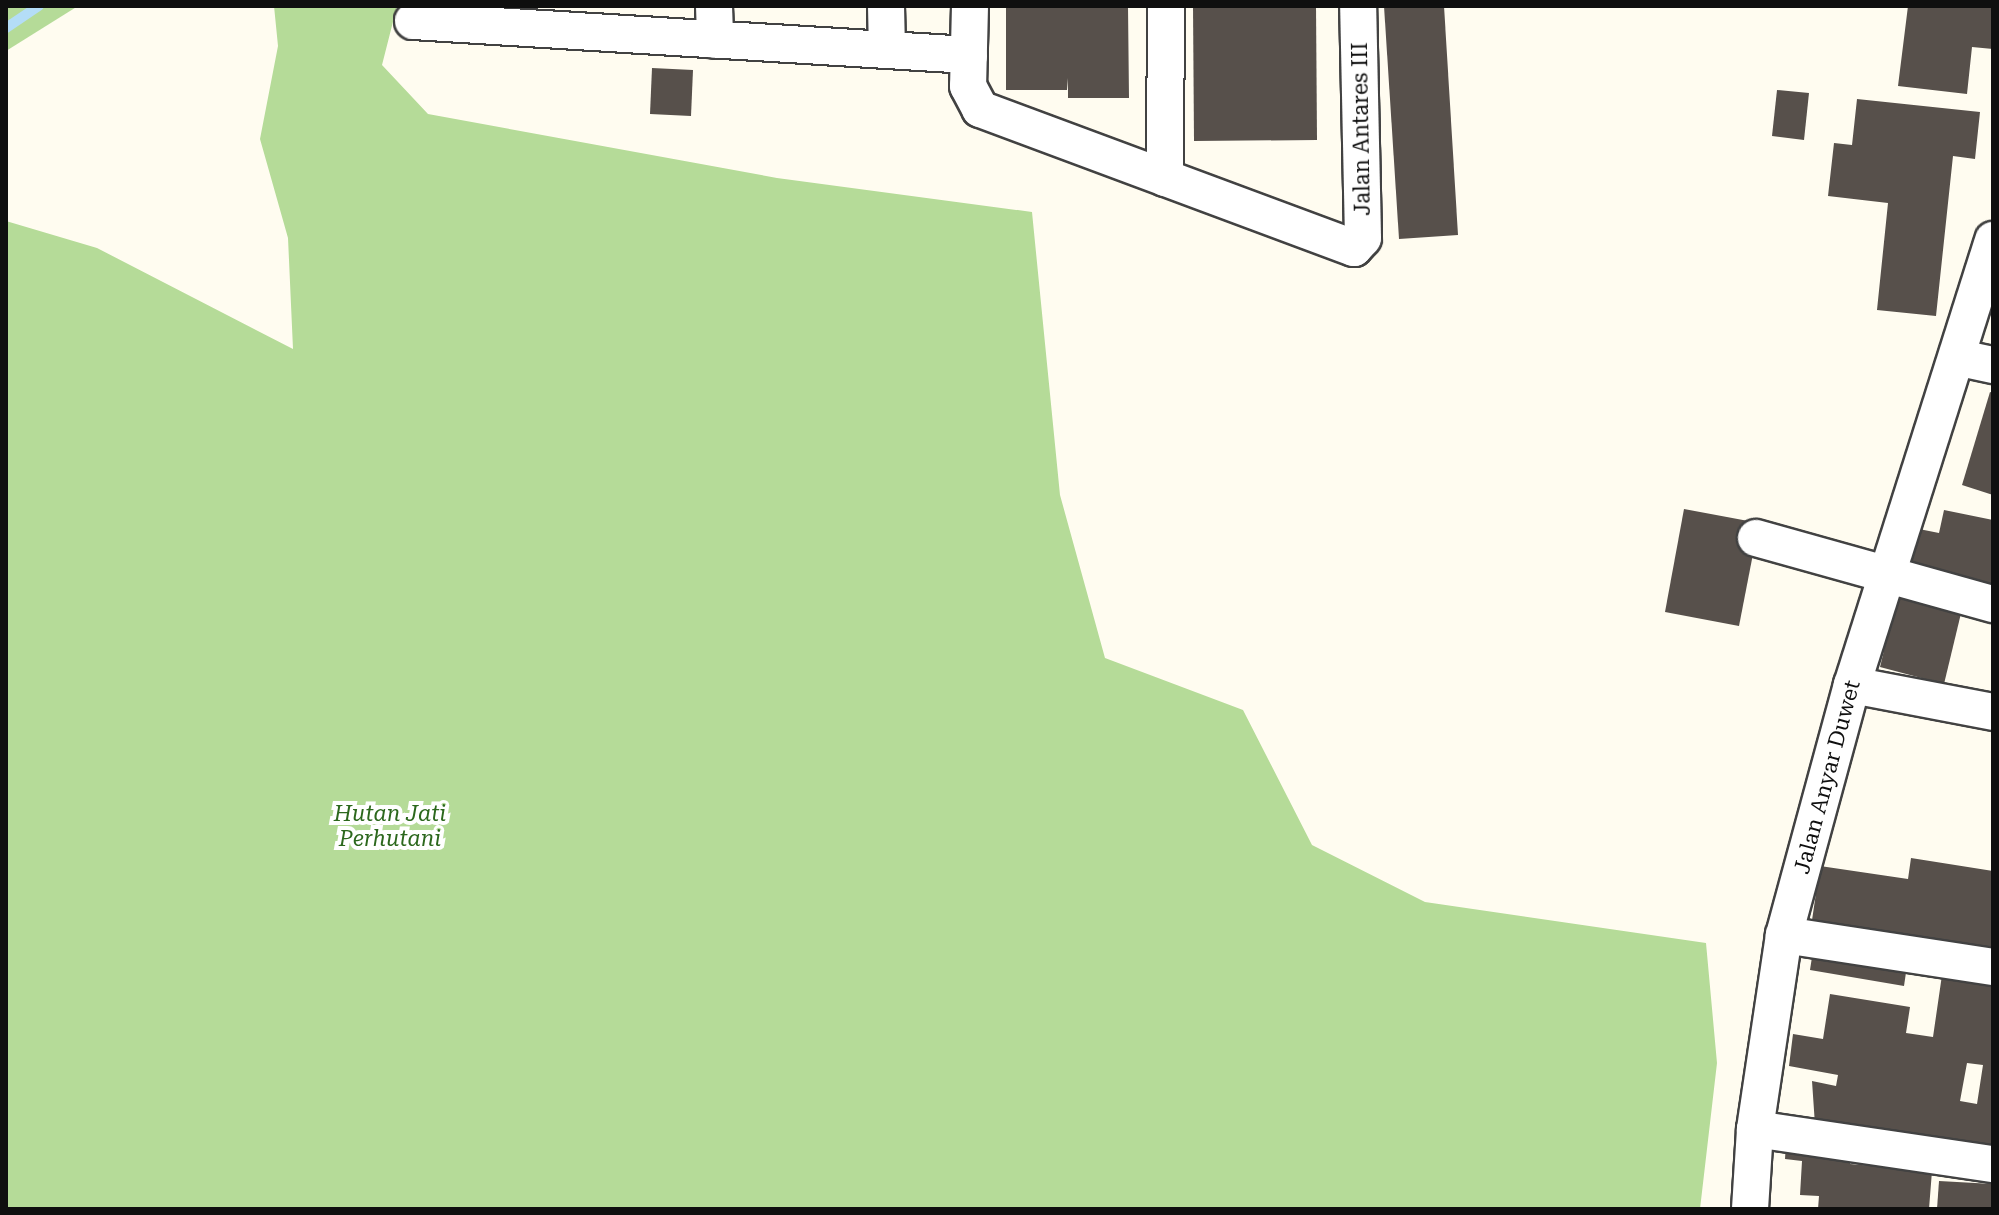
<!DOCTYPE html>
<style>
body{margin:0}
#map{position:relative;width:1999px;height:1215px;overflow:hidden;background:#fffcf0;font-family:"Roboto Serif",serif}
div>[style]{position:absolute}
[style*='--x']{left:calc(var(--x)*1px);top:calc(var(--y)*1px);width:calc(var(--w)*1px);rotate:calc(var(--a)*1deg)}
.forest>*{inset:0;background:#b5db98}
.stream>*{height:10px;margin:-5px;padding:0 5px;transform-origin:5px;border-radius:5px;background:#b4ddf7}
.building>*{inset:0;background:#57504b}
.roads{filter:drop-shadow(2px 0 #424242) drop-shadow(-2px 0 #424242) drop-shadow(0 2px #424242) drop-shadow(0 -2px #424242)}
.minor>*{height:36px;margin:-18px;padding:0 18px;transform-origin:18px;border-radius:18px;background:#fff}
span{translate:-50% -50%;white-space:nowrap;text-align:center;line-height:1.15;-webkit-text-stroke:8px #fff;paint-order:stroke}
.street-label{font-size:22px;color:#0f0f0f}
.park-label{font-size:22px;color:#2c681d;font-style:italic}
.frame{position:absolute;inset:0;border:8px solid #0f0f0f;pointer-events:none}
</style>
<div id="map">
<div class="forest">
<div style="clip-path:polygon(6px 6px,78px 6px,6px 51px)"></div>
<div style="clip-path:polygon(274px 6px,397px 6px,382px 65px,428px 114px,777px 178px,1032px 212px,1060px 495px,1105px 658px,1243px 710px,1312px 845px,1425px 902px,1706px 943px,1717px 1063px,1700px 1209px,6px 1209px,6px 221px,97px 248px,293px 349px,288px 238px,260px 139px,278px 46px)"></div>
</div>
<div class="stream">
<div style="--x:6;--y:28;--w:40;--a:-34"></div>
</div>
<div class="building">
<div style="clip-path:polygon(1006px 6px,1128px 6px,1129px 98px,1068px 98px,1068px 78px,1067px 90px,1006px 90px)"></div>
<div style="clip-path:polygon(1193px 6px,1316px 6px,1317px 140px,1194px 141px)"></div>
<div style="clip-path:polygon(1384px 6px,1444px 6px,1458px 235px,1399px 239px)"></div>
<div style="clip-path:polygon(1908px 6px,1993px 6px,1993px 49px,1972px 47px,1967px 94px,1898px 86px)"></div>
<div style="clip-path:polygon(652px 68px,693px 70px,691px 116px,650px 114px)"></div>
<div style="clip-path:polygon(1777px 90px,1809px 93px,1804px 140px,1772px 136px)"></div>
<div style="clip-path:polygon(1857px 99px,1980px 112px,1975px 159px,1953px 156px,1936px 316px,1877px 310px,1888px 203px,1828px 196px,1834px 143px,1852px 145px)"></div>
<div style="clip-path:polygon(1990px 392px,1993px 393px,1993px 495px,1962px 485px)"></div>
<div style="clip-path:polygon(1684px 509px,1759px 523px,1739px 626px,1665px 612px)"></div>
<div style="clip-path:polygon(1944px 510px,1993px 520px,1991px 590px,1905px 572px,1914px 528px,1939px 533px)"></div>
<div style="clip-path:polygon(1899px 589px,1963px 605px,1944px 684px,1880px 667px)"></div>
<div style="clip-path:polygon(1911px 858px,1993px 871px,1993px 954px,1811px 927px,1820px 866px,1908px 879px)"></div>
<div style="clip-path:polygon(1814px 944px,1908px 959px,1904px 986px,1810px 970px)"></div>
<div style="clip-path:polygon(evenodd,1942px 975px,1993px 984px,1993px 1154px,1815px 1125px,1812px 1081px,1836px 1086px,1838px 1075px,1789px 1066px,1793px 1034px,1823px 1039px,1830px 994px,1910px 1007px,1906px 1033px,1933px 1037px,1942px 975px,1967px 1063px,1983px 1065px,1977px 1104px,1960px 1101px,1967px 1063px)"></div>
<div style="clip-path:polygon(1786px 1142px,1850px 1147px,1850px 1164px,1932px 1171px,1929px 1209px,1818px 1209px,1819px 1196px,1800px 1195px,1802px 1161px,1785px 1159px)"></div>
<div style="clip-path:polygon(1939px 1181px,1993px 1184px,1993px 1209px,1937px 1209px)"></div>
</div>
<div class="roads">
<div class="minor">
<div style="--x:714;--y:6;--w:34;--a:88"></div>
<div style="--x:886;--y:6;--w:44;--a:88.7"></div>
<div style="--x:970;--y:6;--w:80;--a:91.4"></div>
<div style="--x:968;--y:86;--w:26;--a:62"></div>
<div style="--x:980;--y:109;--w:399;--a:20.4"></div>
<div style="--x:1354;--y:248;--w:13;--a:-48"></div>
<div style="--x:1363;--y:238;--w:232;--a:-91.2"></div>
<div style="--x:413;--y:21;--w:557;--a:3.5"></div>
<div style="--x:1165;--y:178;--w:172;--a:-89.7"></div>
<div style="--x:1960;--y:358;--w:34;--a:12"></div>
<div style="--x:1756;--y:538;--w:246;--a:15.6"></div>
<div style="--x:1852;--y:685;--w:144;--a:10.8"></div>
<div style="--x:1784;--y:935;--w:211;--a:8.7"></div>
<div style="--x:1755;--y:1129;--w:241;--a:8.4"></div>
<div style="--x:1750;--y:1209;--w:80;--a:-86.4"></div>
<div style="--x:1755;--y:1129;--w:196;--a:-81.5"></div>
<div style="--x:1784;--y:935;--w:259;--a:-74.8"></div>
<div style="--x:1852;--y:685;--w:467;--a:-72.4"></div>
</div>
</div>
<div class="street-label">
<span style="left:1361px;top:129px;rotate:-91deg">Jalan Antares III</span>
<span style="left:1827px;top:777px;rotate:-75deg">Jalan Anyar Duwet</span>
</div>
<div class="park-label">
<span style="left:390px;top:826px">Hutan Jati<br>Perhutani</span>
</div>
<div class="frame"></div>
</div>
